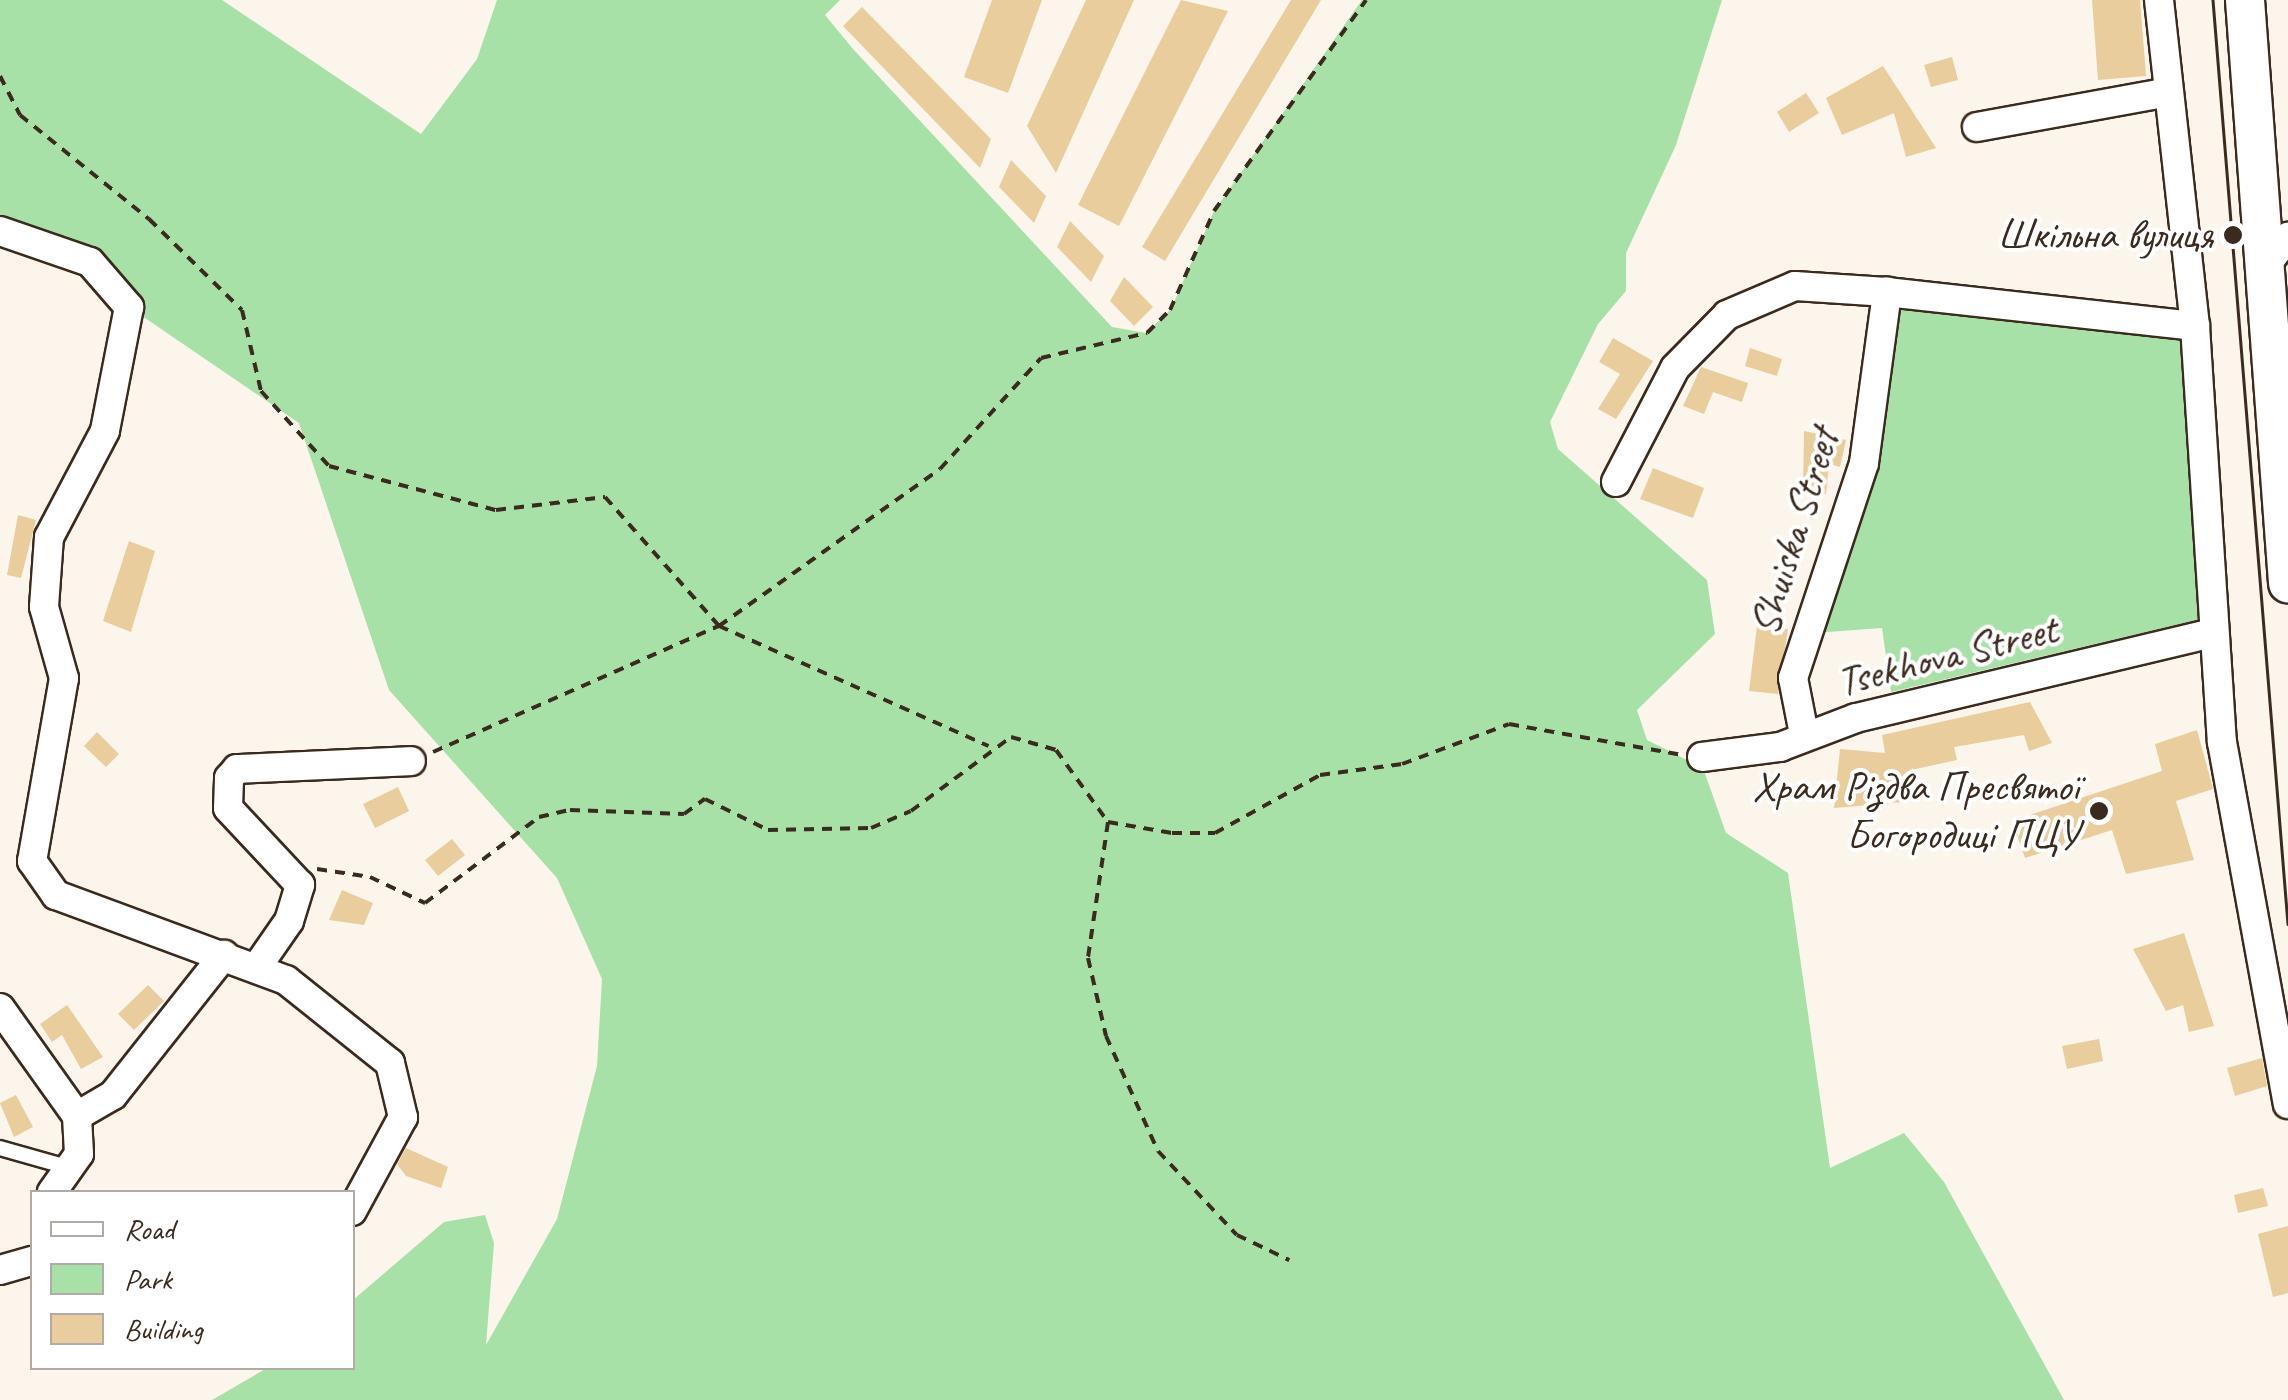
<!DOCTYPE html>
<meta charset="utf-8">
<style>
body{margin:0}
#map{position:relative;width:2288px;height:1400px;overflow:hidden;background:#fbf5eb;font-family:Caveat,sans-serif}
div>[style]{position:absolute}
[style*='--x']{left:calc(var(--x)*1px);top:calc(var(--y)*1px);width:calc(var(--w)*1px);rotate:calc(var(--a)*1deg)}
.green>*{inset:0;background:#a7e1a7}
.building>*{inset:0;background:#e9cd9d}
.path>*{height:4px;margin-top:-2px;transform-origin:0;background:repeating-linear-gradient(90deg,#3b2a1e 0 10px,transparent 0 18px)}
.roads{filter:drop-shadow(2px 0 #3b2a1e) drop-shadow(-2px 0 #3b2a1e) drop-shadow(0 2px #3b2a1e) drop-shadow(0 -2px #3b2a1e)}
.lane>*{height:14px;margin:-7px;padding:0 7px;transform-origin:7px;border-radius:7px;background:#fff}
.street>*{height:28px;margin:-14px;padding:0 14px;transform-origin:14px;border-radius:14px;background:#fff}
.secondary>*{height:38px;margin:-19px;padding:0 19px;transform-origin:19px;border-radius:19px;background:#fff}
.tram>*{height:2.5px;margin:-1.25px;padding:0 1.25px;transform-origin:1.25px;border-radius:1.25px;background:#3b2a1e}
.dots>*{width:28px;height:28px;translate:-50% -50%;box-sizing:border-box;border:5px solid #fff;border-radius:50%}
span{translate:-50% -50%;white-space:nowrap;text-align:center;line-height:1.15;-webkit-text-stroke:8px #fff;paint-order:stroke}
.poi-label{font-size:42px;color:#3b2a1e}
.right{translate:-100% -50%;text-align:right}
.street-label{font-size:42px;color:#3b2a1e}
.legend{position:absolute;left:30px;top:1190px;width:325px;height:180px;box-sizing:border-box;background:#fff;border:2px solid #b1aaa5;margin:0;padding:12px 18px;list-style:none;font-size:30px;color:#3b2a1e}
.legend li{display:flex;align-items:center;gap:20px;height:50px}
.legend b{width:50px;border:2px solid #b1aaa5}
</style>
<div id="map">
<div class="green">
<div style="clip-path:polygon(0 0,222px 0,421px 134px,477px 59px,497px 0,840px 0,825px 15px,853px 49px,1112px 327px,1146px 333px,1171px 309px,1214px 211px,1362px 0,1722px 0,1676px 145px,1626px 253px,1626px 291px,1598px 324px,1550px 422px,1558px 449px,1707px 580px,1715px 634px,1637px 710px,1647px 740px,1703px 768px,1726px 833px,1788px 873px,1830px 1168px,1904px 1133px,1944px 1182px,2064px 1400px,212px 1400px,267px 1368px,352px 1368px,353px 1300px,444px 1222px,485px 1215px,494px 1243px,486px 1345px,557px 1219px,597px 1066px,602px 979px,557px 878px,389px 690px,299px 423px,129px 307px,117px 283px,0 231px)"></div>
<div style="clip-path:polygon(1896px 301px,2188px 333px,2201px 619px,1891px 692px,1882px 628px,1814px 633px)"></div>
</div>
<div class="building">
<div style="clip-path:polygon(992px 0,1042px 0,1008px 93px,964px 77px)"></div>
<div style="clip-path:polygon(1086px 0,1134px 0,1056px 173px,1027px 126px)"></div>
<div style="clip-path:polygon(1181px 0,1228px 11px,1119px 226px,1078px 205px)"></div>
<div style="clip-path:polygon(1291px 0,1321px 0,1165px 261px,1142px 247px)"></div>
<div style="clip-path:polygon(2092px 0,2140px 0,2146px 76px,2098px 80px)"></div>
<div style="clip-path:polygon(862px 7px,991px 139px,980px 168px,843px 26px)"></div>
<div style="clip-path:polygon(1952px 57px,1958px 80px,1931px 87px,1924px 65px)"></div>
<div style="clip-path:polygon(1883px 66px,1909px 106px,1936px 148px,1906px 157px,1894px 113px,1842px 135px,1826px 98px)"></div>
<div style="clip-path:polygon(1806px 93px,1819px 113px,1789px 132px,1777px 112px)"></div>
<div style="clip-path:polygon(1011px 160px,1046px 196px,1034px 223px,999px 187px)"></div>
<div style="clip-path:polygon(1070px 221px,1104px 256px,1091px 282px,1057px 247px)"></div>
<div style="clip-path:polygon(1124px 277px,1153px 307px,1134px 326px,1110px 301px)"></div>
<div style="clip-path:polygon(1613px 338px,1653px 361px,1616px 419px,1598px 409px,1620px 374px,1599px 362px)"></div>
<div style="clip-path:polygon(1750px 348px,1782px 359px,1777px 376px,1745px 366px)"></div>
<div style="clip-path:polygon(1701px 367px,1748px 383px,1742px 402px,1713px 392px,1704px 414px,1683px 406px)"></div>
<div style="clip-path:polygon(1804px 431px,1846px 440px,1840px 467px,1829px 464px,1826px 494px,1803px 491px)"></div>
<div style="clip-path:polygon(1653px 468px,1704px 488px,1693px 518px,1640px 499px)"></div>
<div style="clip-path:polygon(18px 515px,36px 520px,21px 578px,7px 575px)"></div>
<div style="clip-path:polygon(129px 541px,155px 551px,131px 632px,103px 621px)"></div>
<div style="clip-path:polygon(1757px 626px,1788px 629px,1778px 694px,1749px 691px)"></div>
<div style="clip-path:polygon(2030px 702px,2052px 743px,2029px 751px,2024px 735px,1954px 747px,1957px 760px,1911px 770px,1915px 801px,1834px 808px,1840px 749px,1885px 753px,1882px 735px)"></div>
<div style="clip-path:polygon(2197px 730px,2213px 789px,2176px 801px,2194px 860px,2126px 874px,2112px 830px,2025px 858px,2012px 821px,2162px 771px,2155px 744px)"></div>
<div style="clip-path:polygon(97px 732px,119px 754px,106px 767px,84px 746px)"></div>
<div style="clip-path:polygon(398px 787px,409px 811px,375px 828px,363px 804px)"></div>
<div style="clip-path:polygon(452px 839px,465px 855px,438px 876px,425px 860px)"></div>
<div style="clip-path:polygon(342px 890px,373px 903px,364px 925px,329px 920px)"></div>
<div style="clip-path:polygon(2184px 933px,2214px 1026px,2189px 1032px,2183px 1005px,2166px 1011px,2133px 949px)"></div>
<div style="clip-path:polygon(148px 985px,164px 1001px,134px 1030px,118px 1014px)"></div>
<div style="clip-path:polygon(67px 1005px,103px 1057px,81px 1069px,62px 1035px,52px 1042px,40px 1024px)"></div>
<div style="clip-path:polygon(2099px 1039px,2103px 1061px,2067px 1069px,2062px 1046px)"></div>
<div style="clip-path:polygon(2262px 1058px,2267px 1086px,2235px 1096px,2227px 1068px)"></div>
<div style="clip-path:polygon(16px 1095px,33px 1127px,14px 1137px,0 1103px)"></div>
<div style="clip-path:polygon(406px 1148px,448px 1167px,441px 1188px,406px 1176px,397px 1164px)"></div>
<div style="clip-path:polygon(2263px 1188px,2268px 1206px,2238px 1213px,2234px 1195px)"></div>
<div style="clip-path:polygon(2288px 1226px,2288px 1293px,2273px 1297px,2258px 1234px)"></div>
</div>
<div class="path">
<div style="--x:0;--y:76;--w:44;--a:62.9"></div>
<div style="--x:20;--y:115;--w:166;--a:38.9"></div>
<div style="--x:149;--y:219;--w:130;--a:44.4"></div>
<div style="--x:242;--y:310;--w:83;--a:76.8"></div>
<div style="--x:261;--y:391;--w:101;--a:47.8"></div>
<div style="--x:329;--y:466;--w:173;--a:14.8"></div>
<div style="--x:496;--y:510;--w:110;--a:-6.8"></div>
<div style="--x:605;--y:497;--w:172;--a:48.5"></div>
<div style="--x:719;--y:626;--w:295;--a:24"></div>
<div style="--x:433;--y:752;--w:313;--a:-23.8"></div>
<div style="--x:719;--y:626;--w:271;--a:-35.4"></div>
<div style="--x:940;--y:469;--w:150;--a:-47.7"></div>
<div style="--x:1041;--y:358;--w:109;--a:-13.3"></div>
<div style="--x:1147;--y:333;--w:33;--a:-45"></div>
<div style="--x:1170;--y:310;--w:108;--a:-66"></div>
<div style="--x:1214;--y:211;--w:260;--a:-54.2"></div>
<div style="--x:1108;--y:822;--w:137;--a:98.4"></div>
<div style="--x:1088;--y:958;--w:80;--a:77"></div>
<div style="--x:1106;--y:1036;--w:126;--a:65.7"></div>
<div style="--x:1158;--y:1151;--w:115;--a:46.8"></div>
<div style="--x:1237;--y:1235;--w:58;--a:25.7"></div>
<div style="--x:317;--y:869;--w:54;--a:8.6"></div>
<div style="--x:370;--y:877;--w:61;--a:25.3"></div>
<div style="--x:425;--y:903;--w:143;--a:-37"></div>
<div style="--x:539;--y:817;--w:32;--a:-13"></div>
<div style="--x:570;--y:810;--w:114;--a:2"></div>
<div style="--x:684;--y:814;--w:26;--a:-36"></div>
<div style="--x:705;--y:799;--w:70;--a:26.2"></div>
<div style="--x:768;--y:830;--w:103;--a:-1.1"></div>
<div style="--x:871;--y:828;--w:43;--a:-23"></div>
<div style="--x:911;--y:811;--w:124;--a:-36.5"></div>
<div style="--x:1011;--y:737;--w:47;--a:16.1"></div>
<div style="--x:1056;--y:750;--w:89;--a:54.2"></div>
<div style="--x:1108;--y:822;--w:65;--a:9.8"></div>
<div style="--x:1172;--y:833;--w:43;--a:0"></div>
<div style="--x:1215;--y:833;--w:120;--a:-28.9"></div>
<div style="--x:1320;--y:775;--w:83;--a:-7.6"></div>
<div style="--x:1402;--y:764;--w:114;--a:-20.5"></div>
<div style="--x:1509;--y:724;--w:172;--a:10.1"></div>
</div>
<div class="roads">
<div class="lane">
<div style="--x:0;--y:1148;--w:70;--a:15.8"></div>
</div>
<div class="street">
<div style="--x:2159;--y:0;--w:328;--a:83.7"></div>
<div style="--x:2195;--y:326;--w:417;--a:86.3"></div>
<div style="--x:2222;--y:742;--w:368;--a:79.7"></div>
<div style="--x:1977;--y:127;--w:191;--a:-10.3"></div>
<div style="--x:0;--y:231;--w:95;--a:19"></div>
<div style="--x:90;--y:262;--w:60;--a:49.1"></div>
<div style="--x:129;--y:307;--w:126;--a:101"></div>
<div style="--x:105;--y:431;--w:120;--a:117.8"></div>
<div style="--x:49;--y:537;--w:70;--a:94.1"></div>
<div style="--x:44;--y:607;--w:74;--a:74.3"></div>
<div style="--x:64;--y:678;--w:186;--a:99.9"></div>
<div style="--x:32;--y:861;--w:42;--a:54.8"></div>
<div style="--x:56;--y:895;--w:245;--a:20.3"></div>
<div style="--x:286;--y:980;--w:133;--a:38.6"></div>
<div style="--x:390;--y:1063;--w:56;--a:76.5"></div>
<div style="--x:403;--y:1117;--w:107;--a:118.5"></div>
<div style="--x:2266;--y:265;--w:36;--a:-52"></div>
<div style="--x:1616;--y:482;--w:128;--a:-62.6"></div>
<div style="--x:1675;--y:368;--w:74;--a:-45.5"></div>
<div style="--x:1727;--y:315;--w:74;--a:-23.1"></div>
<div style="--x:1795;--y:286;--w:92;--a:3.7"></div>
<div style="--x:1804;--y:734;--w:57;--a:-101.1"></div>
<div style="--x:1793;--y:678;--w:226;--a:-71.7"></div>
<div style="--x:1864;--y:463;--w:173;--a:-82.3"></div>
<div style="--x:1887;--y:292;--w:310;--a:6.3"></div>
<div style="--x:1702;--y:757;--w:79;--a:-7.3"></div>
<div style="--x:1780;--y:747;--w:81;--a:-20.9"></div>
<div style="--x:1856;--y:718;--w:366;--a:-13.4"></div>
<div style="--x:257;--y:967;--w:56;--a:-55.2"></div>
<div style="--x:289;--y:921;--w:38;--a:-73"></div>
<div style="--x:300;--y:885;--w:105;--a:-133.1"></div>
<div style="--x:228;--y:808;--w:30;--a:-88"></div>
<div style="--x:229;--y:778;--w:12;--a:-48"></div>
<div style="--x:237;--y:769;--w:174;--a:-2.6"></div>
<div style="--x:0;--y:1008;--w:133;--a:54.5"></div>
<div style="--x:77;--y:1116;--w:38;--a:87"></div>
<div style="--x:79;--y:1154;--w:47;--a:125.4"></div>
<div style="--x:77;--y:1116;--w:42;--a:-30.3"></div>
<div style="--x:113;--y:1095;--w:179;--a:-51.6"></div>
<div style="--x:0;--y:1270;--w:33;--a:-16"></div>
</div>
<div class="secondary">
<div style="--x:2245;--y:0;--w:585;--a:85.78"></div>
</div>
</div>
<div class="tram">
<div style="--x:2213;--y:0;--w:927;--a:85.36"></div>
</div>
<div class="dots">
<div style="left:2233px;top:235px;background:#3b2a1e"></div>
<div style="left:2099px;top:811px;background:#3b2a1e"></div>
</div>
<div class="poi-label">
<span class="right" style="left:2213px;top:235px">Шкільна вулиця</span>
<span class="right" style="left:2079px;top:811px">Храм Різдва Пресвятої<br>Богородиці ПЦУ</span>
</div>
<div class="street-label">
<span style="left:1795px;top:532px;rotate:-73deg">Shuiska Street</span>
<span style="left:1947px;top:656px;rotate:-14deg">Tsekhova Street</span>
</div>
<ul class="legend">
<li><b style="height:12px;background:#fff"></b>Road</li>
<li><b style="height:28px;background:#a7e1a7"></b>Park</li>
<li><b style="height:28px;background:#e9cd9d"></b>Building</li>
</ul>
</div>
